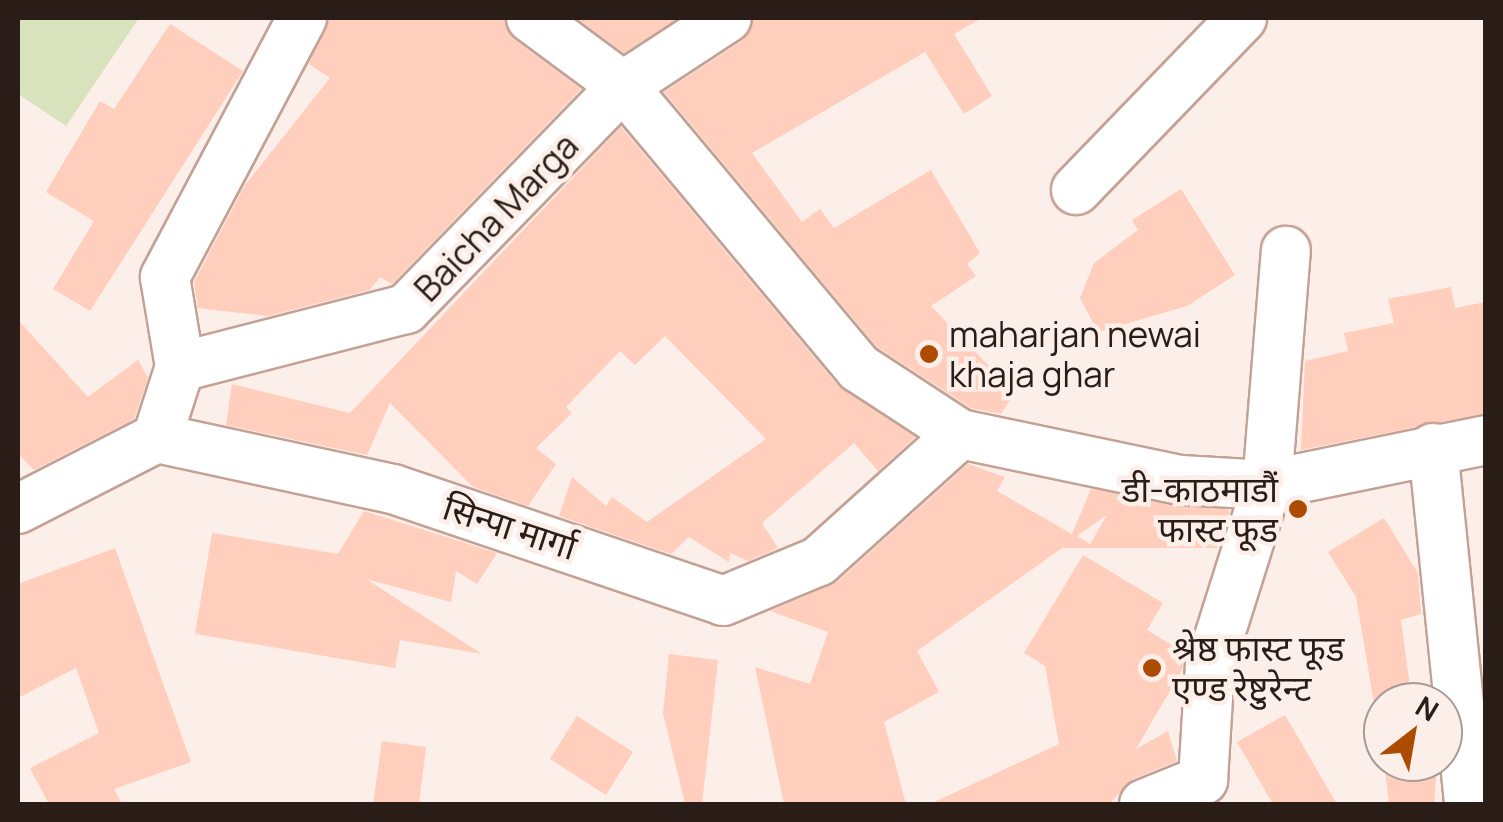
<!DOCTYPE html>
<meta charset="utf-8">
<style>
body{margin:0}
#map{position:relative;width:1503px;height:822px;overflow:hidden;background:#fceee8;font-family:Manrope,"Noto Sans Devanagari",sans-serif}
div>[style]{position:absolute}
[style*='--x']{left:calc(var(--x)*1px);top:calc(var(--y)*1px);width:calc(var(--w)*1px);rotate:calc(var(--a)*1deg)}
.green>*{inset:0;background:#d8e3bd}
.building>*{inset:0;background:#ffcebd}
.roads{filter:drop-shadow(2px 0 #c3a195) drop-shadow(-2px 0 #c3a195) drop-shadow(0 2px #c3a195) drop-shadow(0 -2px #c3a195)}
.minor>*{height:48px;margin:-24px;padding:0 24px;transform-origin:24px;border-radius:24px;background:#fff}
.dots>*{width:28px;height:28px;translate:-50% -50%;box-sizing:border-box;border:5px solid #fceee8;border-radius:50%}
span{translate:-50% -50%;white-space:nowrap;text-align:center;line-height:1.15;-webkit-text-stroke:9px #fceee8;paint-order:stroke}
.street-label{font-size:35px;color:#2a1d18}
.poi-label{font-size:35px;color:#2a1d18}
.left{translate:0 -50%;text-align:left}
.right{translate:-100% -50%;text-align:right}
.frame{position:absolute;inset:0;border:20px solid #2a1d18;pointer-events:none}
.north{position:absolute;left:1363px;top:682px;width:100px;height:100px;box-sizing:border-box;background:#fceee8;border:2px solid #a89a95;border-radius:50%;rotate:31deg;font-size:28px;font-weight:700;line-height:40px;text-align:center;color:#2a1d18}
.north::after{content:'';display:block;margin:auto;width:35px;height:45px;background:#ac4c02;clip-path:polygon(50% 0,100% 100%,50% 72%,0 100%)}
</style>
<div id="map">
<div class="green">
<div style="clip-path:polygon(18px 18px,139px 18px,66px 126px,18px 94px)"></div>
</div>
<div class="building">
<div style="clip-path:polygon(329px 18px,504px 18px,515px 40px,581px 89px,392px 284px,380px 277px,370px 290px,268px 316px,198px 308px,194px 282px,245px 185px,330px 78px,309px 64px)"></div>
<div style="clip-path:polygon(577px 18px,678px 18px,624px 53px)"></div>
<div style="clip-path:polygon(754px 18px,982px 18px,954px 34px,992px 96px,964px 114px,925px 52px,752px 153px,802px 222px,820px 209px,834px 228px,931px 170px,980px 253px,967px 264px,976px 276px,931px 306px,1015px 393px,1001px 414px,971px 408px,877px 347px,664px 92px,742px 41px)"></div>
<div style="clip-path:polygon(170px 24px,243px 71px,90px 311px,53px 289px,94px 221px,46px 192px,100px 101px,114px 109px)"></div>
<div style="clip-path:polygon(621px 127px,838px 386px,915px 437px,878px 471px,854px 443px,762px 523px,778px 548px,748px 561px,730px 553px,729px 562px,689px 537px,671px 554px,559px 516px,572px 477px,606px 506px,612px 497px,647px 522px,766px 439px,665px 336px,635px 365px,620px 351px,566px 407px,572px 413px,536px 448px,556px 464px,528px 506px,473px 487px,390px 403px,367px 455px,226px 425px,232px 384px,350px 413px)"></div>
<div style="clip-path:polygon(1181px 189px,1235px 275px,1187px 306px,1098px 332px,1080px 298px,1094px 263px,1138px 230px,1132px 220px)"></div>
<div style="clip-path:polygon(1451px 287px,1455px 308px,1486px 302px,1486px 413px,1301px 450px,1305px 361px,1348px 351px,1344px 333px,1394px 323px,1388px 299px)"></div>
<div style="clip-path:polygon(18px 320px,88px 397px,138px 360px,148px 378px,134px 419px,34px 470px,18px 454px)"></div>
<div style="clip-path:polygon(evenodd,968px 464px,1005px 477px,997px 491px,1072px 534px,1091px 489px,1230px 510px,1218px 548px,1062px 548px,917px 651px,939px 692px,884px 722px,906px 804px,784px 804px,755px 667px,810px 684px,828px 632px,770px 611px,837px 582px,968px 464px,1107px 515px,1090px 544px,1077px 536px,1107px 515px)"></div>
<div style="clip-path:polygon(364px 511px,497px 553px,477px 584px,456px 571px,451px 602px,366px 579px,482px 654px,400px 640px,395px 668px,195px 634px,212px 533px,338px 554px)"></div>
<div style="clip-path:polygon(1384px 518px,1418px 573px,1421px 614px,1401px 620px,1411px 694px,1421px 702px,1383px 702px,1383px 756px,1356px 597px,1328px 552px)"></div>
<div style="clip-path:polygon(115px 548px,191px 762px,114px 789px,122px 804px,49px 804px,30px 768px,99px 733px,76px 668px,18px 698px,18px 584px)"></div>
<div style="clip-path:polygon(1083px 555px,1163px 603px,1147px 630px,1185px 653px,1182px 670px,1136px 749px,1168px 731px,1177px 761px,1133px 779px,1109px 804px,930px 804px,1059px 744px,1045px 666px,1024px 653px)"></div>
<div style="clip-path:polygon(669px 654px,718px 660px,702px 804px,685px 804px,663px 713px)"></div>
<div style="clip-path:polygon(1285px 715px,1337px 804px,1273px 804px,1237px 742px)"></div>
<div style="clip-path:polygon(577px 716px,633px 752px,606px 795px,550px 759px)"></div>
<div style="clip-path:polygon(382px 741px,426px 747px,419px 804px,373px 804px)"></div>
<div style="clip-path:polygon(1384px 762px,1437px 762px,1434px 804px,1389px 804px)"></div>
</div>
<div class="roads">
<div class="minor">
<div style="--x:531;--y:18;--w:114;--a:36.5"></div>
<div style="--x:623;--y:86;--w:368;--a:50.1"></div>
<div style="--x:859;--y:368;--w:121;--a:33.2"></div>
<div style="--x:960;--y:434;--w:226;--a:11.8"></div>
<div style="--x:1181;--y:480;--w:86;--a:3.3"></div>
<div style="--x:1267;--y:485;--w:224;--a:-11.6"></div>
<div style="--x:1076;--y:190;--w:239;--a:-46"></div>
<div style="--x:180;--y:367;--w:233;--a:-14.4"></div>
<div style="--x:406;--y:309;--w:311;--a:-45.8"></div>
<div style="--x:623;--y:86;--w:124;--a:-33.2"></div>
<div style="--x:157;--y:438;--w:75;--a:-72.1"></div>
<div style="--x:180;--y:367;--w:91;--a:-99.5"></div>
<div style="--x:165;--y:277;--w:293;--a:-62.1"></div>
<div style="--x:1433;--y:448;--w:358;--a:84.2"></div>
<div style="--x:18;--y:509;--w:156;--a:-27.1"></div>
<div style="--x:157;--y:438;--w:241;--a:12.2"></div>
<div style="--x:393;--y:489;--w:348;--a:18.7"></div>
<div style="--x:723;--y:601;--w:104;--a:-22.6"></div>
<div style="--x:819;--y:561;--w:190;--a:-42"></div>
<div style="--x:1144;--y:804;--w:64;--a:-22.1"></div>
<div style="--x:1203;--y:780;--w:114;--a:-86.5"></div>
<div style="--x:1210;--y:666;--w:190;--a:-72.5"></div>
<div style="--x:1267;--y:485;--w:235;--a:-85.4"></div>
</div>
</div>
<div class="dots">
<div style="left:929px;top:354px;background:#ac4c02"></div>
<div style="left:1298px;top:509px;background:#ac4c02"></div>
<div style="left:1152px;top:668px;background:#ac4c02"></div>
</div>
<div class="street-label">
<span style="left:496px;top:217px;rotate:-46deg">Baicha Marga</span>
<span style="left:510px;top:527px;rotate:18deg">सिन्पा मार्गा</span>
</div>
<div class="poi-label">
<span class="left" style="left:949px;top:354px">maharjan newai<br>khaja ghar</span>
<span class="right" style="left:1278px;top:509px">डी-काठमाडौं<br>फास्ट फूड</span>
<span class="left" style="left:1172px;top:668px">श्रेष्ठ फास्ट फूड<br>एण्ड रेष्टुरेन्ट</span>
</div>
<div class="frame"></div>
<div class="north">N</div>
</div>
